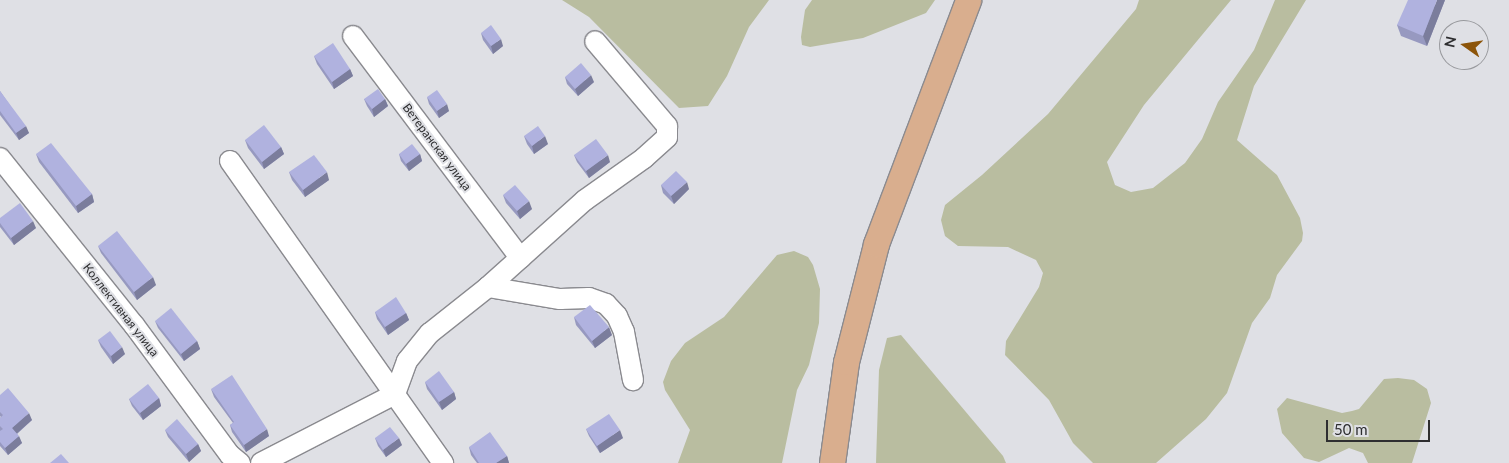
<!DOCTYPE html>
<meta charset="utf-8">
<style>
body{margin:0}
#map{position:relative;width:1509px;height:463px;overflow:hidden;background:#dfe0e5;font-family:Lato,sans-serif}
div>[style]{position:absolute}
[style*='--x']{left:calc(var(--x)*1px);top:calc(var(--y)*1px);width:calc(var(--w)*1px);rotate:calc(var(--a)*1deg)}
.green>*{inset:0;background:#b9bda0}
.roads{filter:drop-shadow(1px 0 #8a8a8f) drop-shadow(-1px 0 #8a8a8f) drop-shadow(0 1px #8a8a8f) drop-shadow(0 -1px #8a8a8f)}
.minor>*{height:20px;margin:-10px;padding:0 10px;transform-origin:10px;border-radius:10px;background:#fff}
.major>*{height:25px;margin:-12.5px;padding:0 12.5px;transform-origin:12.5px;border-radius:12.5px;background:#d9ae8e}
.wall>*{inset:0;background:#9799c0}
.shaded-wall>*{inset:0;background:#7b7d9c}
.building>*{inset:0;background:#b0b2df}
span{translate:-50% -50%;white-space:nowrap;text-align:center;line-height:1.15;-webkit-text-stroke:4px #dfe0e5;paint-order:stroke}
.street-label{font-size:12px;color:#2e2e30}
.north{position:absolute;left:1439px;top:20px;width:50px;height:50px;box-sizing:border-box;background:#dfe0e5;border:1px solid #98999d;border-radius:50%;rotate:283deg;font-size:14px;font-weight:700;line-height:20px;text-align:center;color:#2e2e30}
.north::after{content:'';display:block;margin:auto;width:18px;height:22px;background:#8c5409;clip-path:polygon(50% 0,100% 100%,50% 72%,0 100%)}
.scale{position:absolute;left:1326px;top:420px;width:104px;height:22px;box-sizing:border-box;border:2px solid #2e2e30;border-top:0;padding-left:6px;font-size:15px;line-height:18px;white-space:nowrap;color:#2e2e30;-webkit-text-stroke:4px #dfe0e5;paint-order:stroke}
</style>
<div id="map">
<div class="green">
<div style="clip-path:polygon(562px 0,769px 0,749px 27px,727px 76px,708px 106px,679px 108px,589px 17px)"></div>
<div style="clip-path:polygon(812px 0,935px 0,926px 13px,863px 38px,810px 47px,802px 45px,801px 37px,805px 10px)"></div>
<div style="clip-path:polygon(1139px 0,1231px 0,1144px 105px,1107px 162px,1115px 185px,1131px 192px,1153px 188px,1185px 163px,1202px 139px,1218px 102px,1254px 50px,1275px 0,1306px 0,1254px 86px,1237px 140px,1277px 175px,1300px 218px,1303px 233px,1302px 241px,1277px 275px,1270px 298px,1252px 323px,1227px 393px,1206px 419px,1156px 463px,1093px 463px,1073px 443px,1049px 400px,1005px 355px,1006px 341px,1039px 287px,1043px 273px,1036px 260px,1008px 247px,958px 246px,945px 236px,941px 220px,945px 205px,982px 175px,1048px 114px,1136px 9px)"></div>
<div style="clip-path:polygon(794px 251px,808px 257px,813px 265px,820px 289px,819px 323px,809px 365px,797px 390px,782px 463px,678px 463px,690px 430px,665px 390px,663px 382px,671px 361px,685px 343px,724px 317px,777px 255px)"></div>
<div style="clip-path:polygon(901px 335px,1003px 456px,1006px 463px,876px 463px,879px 370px,887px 338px)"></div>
<div style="clip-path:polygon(1398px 378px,1414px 380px,1427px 389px,1431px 403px,1412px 463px,1368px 463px,1363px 453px,1349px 448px,1319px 462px,1304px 458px,1282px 433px,1277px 409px,1287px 398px,1342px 413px,1352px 411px,1359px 409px,1384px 379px)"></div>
</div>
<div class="roads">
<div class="minor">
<div style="--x:353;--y:36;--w:278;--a:53"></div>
<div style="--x:0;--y:158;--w:214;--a:51.3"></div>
<div style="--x:134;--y:325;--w:162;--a:53.6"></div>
<div style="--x:230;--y:455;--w:13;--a:39"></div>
<div style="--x:230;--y:161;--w:370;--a:54.8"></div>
<div style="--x:488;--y:287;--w:73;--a:9.5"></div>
<div style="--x:560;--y:299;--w:29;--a:-2"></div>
<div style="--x:589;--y:298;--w:18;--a:19"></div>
<div style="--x:606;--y:304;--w:16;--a:47"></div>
<div style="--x:617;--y:316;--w:17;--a:66"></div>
<div style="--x:624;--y:332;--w:49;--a:79.4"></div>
<div style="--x:261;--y:463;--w:151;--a:-27.2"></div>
<div style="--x:395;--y:394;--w:35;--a:-70"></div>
<div style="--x:407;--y:361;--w:36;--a:-51"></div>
<div style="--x:430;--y:333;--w:74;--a:-38.4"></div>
<div style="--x:488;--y:287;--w:130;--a:-41.9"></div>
<div style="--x:585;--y:200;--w:72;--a:-35.4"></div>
<div style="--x:644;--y:158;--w:31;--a:-42"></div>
<div style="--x:667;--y:137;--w:11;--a:-90"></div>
<div style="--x:667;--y:126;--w:111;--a:-130.3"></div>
</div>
<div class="major">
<div style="--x:832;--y:463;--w:102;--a:-82.1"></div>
<div style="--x:846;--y:362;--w:122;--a:-75.7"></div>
<div style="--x:876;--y:244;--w:261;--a:-69.3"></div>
</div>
</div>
<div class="wall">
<div style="clip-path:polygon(1445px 0,1427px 46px,1401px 36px,1397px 25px)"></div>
<div style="clip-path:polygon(481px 33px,503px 46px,493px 54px,483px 40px)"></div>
<div style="clip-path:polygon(314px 56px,350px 69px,353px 76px,334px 89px,317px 64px)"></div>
<div style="clip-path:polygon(565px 77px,594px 82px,578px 96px,567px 84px)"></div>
<div style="clip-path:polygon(0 91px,29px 133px,19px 140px,0 115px)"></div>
<div style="clip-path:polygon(427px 97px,449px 111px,439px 118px,429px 104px)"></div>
<div style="clip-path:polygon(364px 99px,385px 99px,388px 106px,374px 117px,367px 106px)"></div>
<div style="clip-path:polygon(524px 136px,548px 144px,534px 154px,527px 144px)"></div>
<div style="clip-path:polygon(245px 140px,281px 147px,284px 154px,264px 169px,248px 148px)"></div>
<div style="clip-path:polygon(36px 154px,92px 194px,94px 202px,78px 213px,39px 162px)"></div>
<div style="clip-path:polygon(399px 154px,420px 154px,422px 161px,409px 171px,401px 161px)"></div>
<div style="clip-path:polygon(574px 155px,610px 162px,589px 178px,577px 162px)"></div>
<div style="clip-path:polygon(289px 172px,329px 180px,305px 197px,292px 180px)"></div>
<div style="clip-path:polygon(661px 185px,689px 189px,674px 204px,663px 193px)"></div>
<div style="clip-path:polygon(503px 195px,532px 209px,520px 219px,506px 203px)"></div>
<div style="clip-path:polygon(0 218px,36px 228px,14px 245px,0 227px)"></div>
<div style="clip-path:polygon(98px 246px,156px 285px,137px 300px,101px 253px)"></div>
<div style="clip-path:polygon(375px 312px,406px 313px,409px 320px,388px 335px,377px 319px)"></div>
<div style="clip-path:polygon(574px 317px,612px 335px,595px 348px,576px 325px)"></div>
<div style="clip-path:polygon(155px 321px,197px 341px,200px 349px,184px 361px,158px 328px)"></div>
<div style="clip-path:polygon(98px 340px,125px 354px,113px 364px,101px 347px)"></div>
<div style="clip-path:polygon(425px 382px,454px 392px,456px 399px,442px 410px,427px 389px)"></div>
<div style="clip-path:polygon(211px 389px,269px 436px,246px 452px,232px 432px,230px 425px,233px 423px,214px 397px)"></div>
<div style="clip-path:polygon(0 395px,32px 420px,17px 434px,22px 443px,8px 455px,0 446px,0 418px,1px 417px,0 416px)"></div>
<div style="clip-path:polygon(159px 398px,161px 406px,143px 420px,132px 406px,129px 399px)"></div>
<div style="clip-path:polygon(586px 429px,623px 438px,600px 453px,589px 436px)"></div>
<div style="clip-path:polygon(165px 430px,198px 444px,201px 451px,189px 462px,168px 437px)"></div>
<div style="clip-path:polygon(375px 438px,402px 445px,386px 457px,378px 446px)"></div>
<div style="clip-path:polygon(469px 447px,507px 456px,509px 463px,477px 463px,471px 455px)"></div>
</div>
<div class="shaded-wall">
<div style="clip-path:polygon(1437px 0,1445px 0,1427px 46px,1423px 36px)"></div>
<div style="clip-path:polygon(501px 39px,503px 46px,493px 54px,491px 46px)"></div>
<div style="clip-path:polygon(350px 69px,353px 76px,334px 89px,332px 82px)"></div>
<div style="clip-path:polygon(591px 75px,594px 82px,578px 96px,575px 89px)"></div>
<div style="clip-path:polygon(385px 99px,388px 106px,374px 117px,372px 109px)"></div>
<div style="clip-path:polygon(447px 104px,449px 111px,439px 118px,437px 111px)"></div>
<div style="clip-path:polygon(26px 126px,29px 133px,19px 140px,16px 133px)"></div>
<div style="clip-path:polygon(545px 136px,548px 144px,534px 154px,532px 146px)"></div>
<div style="clip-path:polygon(281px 147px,284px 154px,264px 169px,262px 162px)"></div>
<div style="clip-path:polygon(420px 154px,422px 161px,409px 171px,406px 164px)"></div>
<div style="clip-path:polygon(608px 155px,610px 162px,589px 178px,586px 171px)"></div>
<div style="clip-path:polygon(327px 172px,329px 180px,305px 197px,303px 190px)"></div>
<div style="clip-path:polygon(687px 182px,689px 189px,674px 204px,671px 196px)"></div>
<div style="clip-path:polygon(92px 194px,94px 202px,78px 213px,76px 206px)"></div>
<div style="clip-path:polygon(529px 201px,532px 209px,520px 219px,517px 211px)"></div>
<div style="clip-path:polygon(33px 221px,36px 228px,14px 245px,11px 238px)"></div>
<div style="clip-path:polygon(153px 277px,156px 285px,137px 300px,134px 292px)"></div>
<div style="clip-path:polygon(406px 313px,409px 320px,388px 335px,385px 327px)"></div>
<div style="clip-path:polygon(609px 327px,612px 335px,595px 348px,592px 341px)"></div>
<div style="clip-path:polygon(197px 341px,200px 349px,184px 361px,181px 354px)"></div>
<div style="clip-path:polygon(122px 347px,125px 354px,113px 364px,111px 356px)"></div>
<div style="clip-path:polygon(454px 392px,456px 399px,442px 410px,439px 402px)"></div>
<div style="clip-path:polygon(159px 398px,161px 406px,143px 420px,140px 413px)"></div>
<div style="clip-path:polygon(29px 413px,32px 420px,15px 435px,12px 428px)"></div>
<div style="clip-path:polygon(267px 429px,269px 436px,246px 452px,244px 445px)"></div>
<div style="clip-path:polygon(620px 430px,623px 438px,600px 453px,597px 446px)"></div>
<div style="clip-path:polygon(19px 436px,22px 443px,8px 455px,5px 448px)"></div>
<div style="clip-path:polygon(399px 438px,402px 445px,386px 457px,383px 450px)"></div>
<div style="clip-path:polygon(198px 444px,201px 451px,189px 462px,186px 454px)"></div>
<div style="clip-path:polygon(507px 456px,509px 463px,496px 463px)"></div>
</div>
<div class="building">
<div style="clip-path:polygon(1408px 0,1437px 0,1423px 36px,1397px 25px)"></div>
<div style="clip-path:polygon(491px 25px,501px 39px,491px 46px,481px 33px)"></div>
<div style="clip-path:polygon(333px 43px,350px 69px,332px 82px,314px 56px)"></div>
<div style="clip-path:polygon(581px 63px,591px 75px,575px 89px,565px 77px)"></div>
<div style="clip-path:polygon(378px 89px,385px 99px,372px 109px,364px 99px)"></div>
<div style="clip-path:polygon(437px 90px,447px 104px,437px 111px,427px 97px)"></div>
<div style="clip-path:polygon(0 91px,26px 126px,16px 133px,0 111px)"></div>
<div style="clip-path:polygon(264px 125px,281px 147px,262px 162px,245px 140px)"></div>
<div style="clip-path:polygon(538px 126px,545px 136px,532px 146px,524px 136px)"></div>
<div style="clip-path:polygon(596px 139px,608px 155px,586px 171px,574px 155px)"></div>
<div style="clip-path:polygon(51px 143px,92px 194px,76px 206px,36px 154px)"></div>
<div style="clip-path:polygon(412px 144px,420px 154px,406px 164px,399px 154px)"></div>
<div style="clip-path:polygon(314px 155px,327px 172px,303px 190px,289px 172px)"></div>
<div style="clip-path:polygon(676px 171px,687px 182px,671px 196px,661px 185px)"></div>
<div style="clip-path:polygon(515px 185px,529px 201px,517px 211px,503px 195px)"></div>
<div style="clip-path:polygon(20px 203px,33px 221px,11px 238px,0 223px,0 218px)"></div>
<div style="clip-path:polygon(117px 231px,153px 277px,134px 292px,98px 246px)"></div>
<div style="clip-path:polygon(396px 297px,406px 313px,385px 327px,375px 312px)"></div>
<div style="clip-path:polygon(590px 305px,609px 327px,592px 341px,574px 317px)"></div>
<div style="clip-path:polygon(171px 308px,197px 341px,181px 354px,155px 321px)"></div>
<div style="clip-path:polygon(110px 331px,122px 347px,111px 356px,98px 340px)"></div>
<div style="clip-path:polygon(439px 371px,454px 392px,439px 402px,425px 382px)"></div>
<div style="clip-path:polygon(232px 375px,267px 429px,244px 445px,230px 425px,234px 422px,211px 389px)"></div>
<div style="clip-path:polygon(148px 384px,159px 398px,140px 413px,129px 399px)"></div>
<div style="clip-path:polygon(8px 388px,29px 413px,12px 428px,19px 436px,5px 448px,0 442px,0 431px,3px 429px,0 426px,0 418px,3px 415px,0 412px,0 395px)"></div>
<div style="clip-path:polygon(609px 414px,620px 430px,597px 446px,586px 429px)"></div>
<div style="clip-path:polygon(177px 419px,198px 444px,186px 454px,165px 430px)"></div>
<div style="clip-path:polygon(390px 427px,399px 438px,383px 450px,375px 438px)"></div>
<div style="clip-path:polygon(490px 432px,507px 456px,496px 463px,479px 463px,469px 447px)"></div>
<div style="clip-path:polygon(61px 454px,69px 463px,50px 463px)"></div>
</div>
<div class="street-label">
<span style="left:437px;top:147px;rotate:53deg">Ветеранская улица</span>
<span style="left:121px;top:310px;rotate:52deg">Коллективная улица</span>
</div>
<div class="north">N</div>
<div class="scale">50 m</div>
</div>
